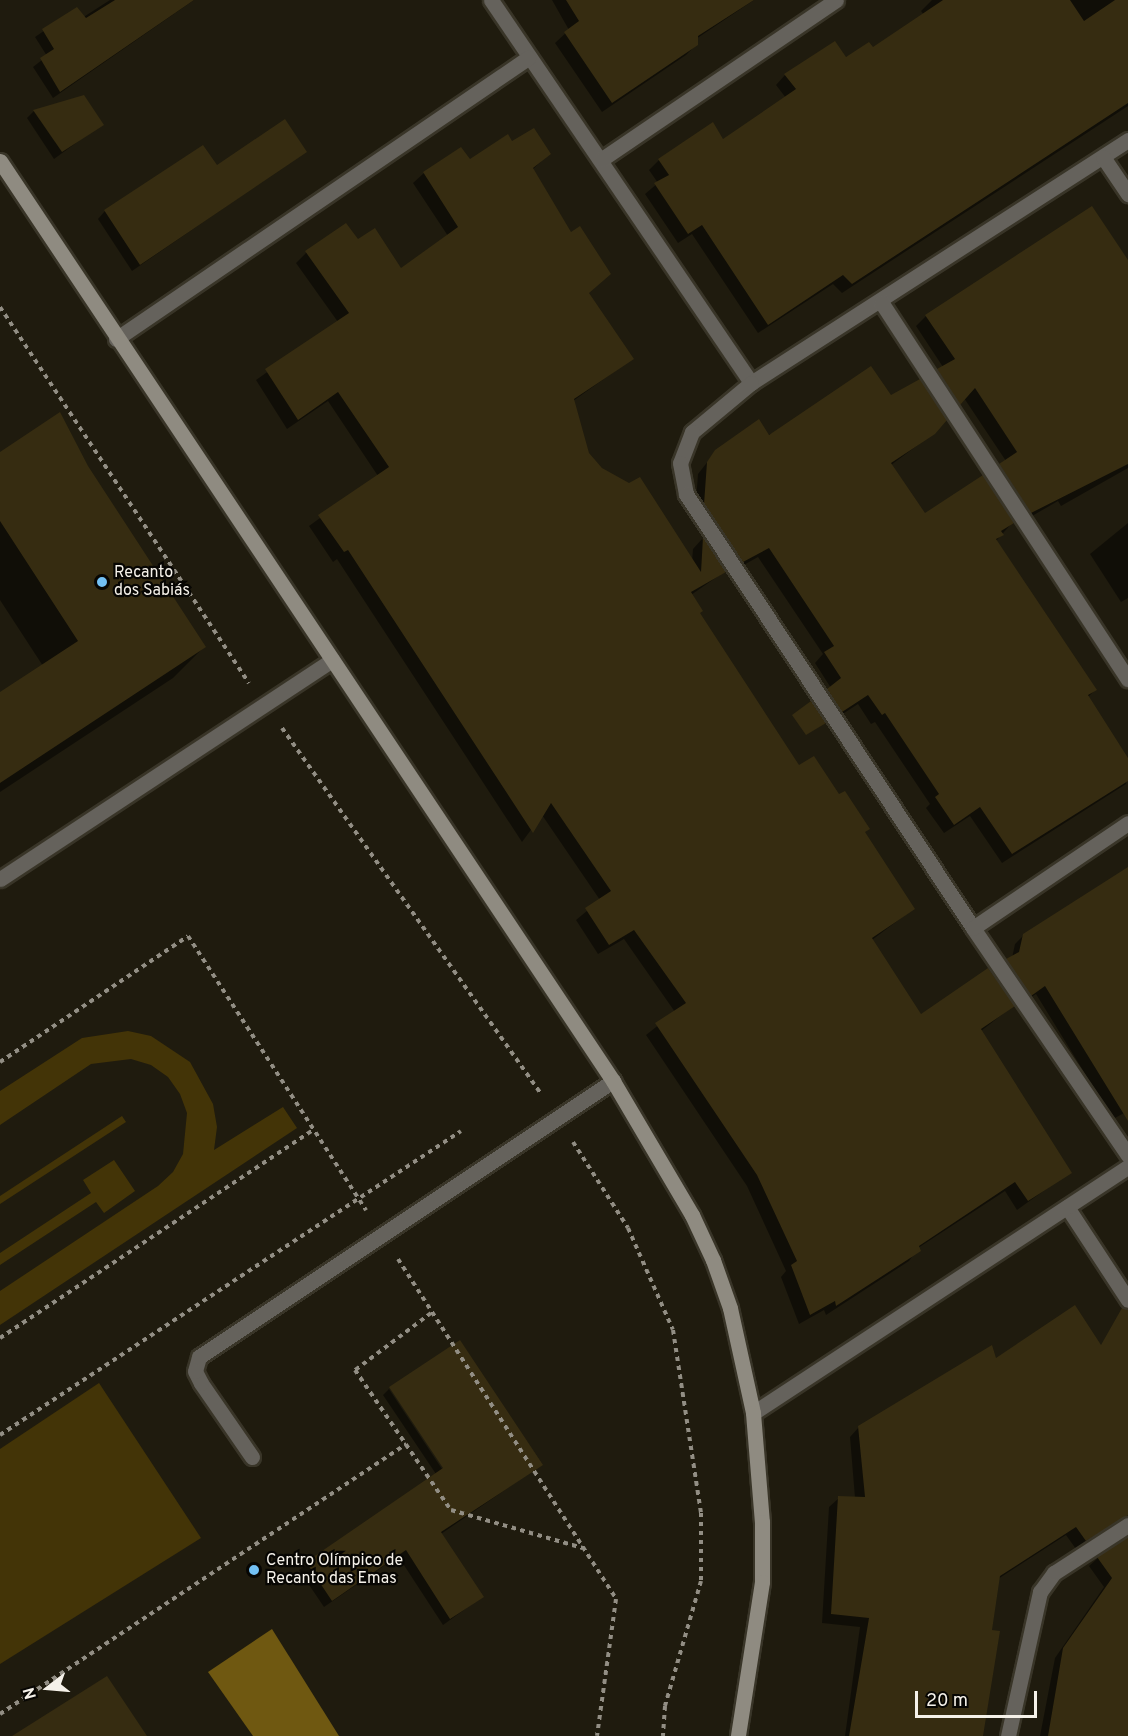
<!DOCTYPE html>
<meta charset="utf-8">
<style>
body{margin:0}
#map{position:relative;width:1128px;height:1736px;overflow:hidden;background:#1f1b0e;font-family:Overpass,sans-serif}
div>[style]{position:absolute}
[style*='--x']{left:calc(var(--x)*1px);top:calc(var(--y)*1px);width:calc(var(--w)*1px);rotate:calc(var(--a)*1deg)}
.green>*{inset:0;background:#433407}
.water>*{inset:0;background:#6f5811}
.shadow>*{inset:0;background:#0007}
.building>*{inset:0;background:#362c11}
.path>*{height:4px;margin-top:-2px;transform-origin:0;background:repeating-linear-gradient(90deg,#928e84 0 4.5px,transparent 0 9px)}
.roads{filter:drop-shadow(2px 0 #393528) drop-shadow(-2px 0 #393528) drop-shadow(0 2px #393528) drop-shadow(0 -2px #393528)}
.service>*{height:15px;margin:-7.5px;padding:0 7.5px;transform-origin:7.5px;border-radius:7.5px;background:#65625c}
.minor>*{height:15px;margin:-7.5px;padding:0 7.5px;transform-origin:7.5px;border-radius:7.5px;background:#65625c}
.tertiary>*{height:15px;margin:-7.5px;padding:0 7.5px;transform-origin:7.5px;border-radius:7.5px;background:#65625c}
.secondary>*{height:15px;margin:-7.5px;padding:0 7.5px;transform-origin:7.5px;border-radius:7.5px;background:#8f8b81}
.dots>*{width:16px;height:16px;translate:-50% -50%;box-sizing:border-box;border:3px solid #070603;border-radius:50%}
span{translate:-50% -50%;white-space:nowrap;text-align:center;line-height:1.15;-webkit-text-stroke:4.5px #070603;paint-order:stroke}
.poi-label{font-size:16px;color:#f5f1e9}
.left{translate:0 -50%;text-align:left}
.north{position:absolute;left:18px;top:1658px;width:60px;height:60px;-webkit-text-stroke:4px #070603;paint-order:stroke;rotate:254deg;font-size:16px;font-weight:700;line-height:24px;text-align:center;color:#f5f1e9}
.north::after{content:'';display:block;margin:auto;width:21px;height:27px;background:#f5f1e9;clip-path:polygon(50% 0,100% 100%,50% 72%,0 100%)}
.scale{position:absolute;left:915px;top:1691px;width:122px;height:27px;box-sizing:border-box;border:3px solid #f5f1e9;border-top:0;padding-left:8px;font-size:18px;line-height:21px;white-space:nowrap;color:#f5f1e9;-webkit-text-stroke:4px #070603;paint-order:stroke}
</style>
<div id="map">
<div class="green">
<div style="clip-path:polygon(128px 1031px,151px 1036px,190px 1062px,213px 1104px,217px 1127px,214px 1150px,283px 1107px,297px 1128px,0 1325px,0 1291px,158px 1186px,173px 1172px,183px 1154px,187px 1113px,180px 1094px,168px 1077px,151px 1065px,131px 1059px,91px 1064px,0 1125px,0 1091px,82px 1038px)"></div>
<div style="clip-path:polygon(122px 1116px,126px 1122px,0 1204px,0 1196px)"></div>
<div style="clip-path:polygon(114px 1160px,135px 1191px,104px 1213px,96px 1202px,0 1265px,0 1253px,91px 1193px,83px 1180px)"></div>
<div style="clip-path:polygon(99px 1383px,201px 1538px,0 1664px,0 1449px)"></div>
</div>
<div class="water">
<div style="clip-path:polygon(272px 1629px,339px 1736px,253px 1736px,208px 1672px)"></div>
</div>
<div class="shadow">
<div style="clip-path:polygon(110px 0,194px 0,53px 98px,33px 67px,47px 56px,35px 37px,76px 9px,82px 18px)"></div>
<div style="clip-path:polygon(754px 0,696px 39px,696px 45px,686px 55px,602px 112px,555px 43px,569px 30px,552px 0)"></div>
<div style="clip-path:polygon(932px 0,1128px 0,1128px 106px,842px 293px,833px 284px,758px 333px,692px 234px,678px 243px,645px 194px,658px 183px,649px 170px,659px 160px,723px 141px,786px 98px,776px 85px,785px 75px,873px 49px,924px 15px,921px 11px)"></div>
<div style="clip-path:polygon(34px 111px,102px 124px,54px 159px,27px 118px)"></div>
<div style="clip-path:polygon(512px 143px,549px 154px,532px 170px,588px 294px,632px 359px,573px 401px,588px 454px,692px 562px,693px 549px,702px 539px,724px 572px,691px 595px,699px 613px,799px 767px,864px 833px,913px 909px,872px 940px,921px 1016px,1013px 1006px,981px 1031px,1070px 1172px,1017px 1210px,1005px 1191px,918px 1248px,909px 1261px,826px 1315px,824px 1310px,799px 1324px,781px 1277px,786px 1271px,747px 1186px,646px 1035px,675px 1012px,624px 939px,598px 954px,576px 920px,600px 900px,542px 815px,522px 842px,337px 559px,333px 562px,309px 526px,378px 476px,328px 401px,287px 429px,256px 380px,338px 322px,296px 263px,306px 253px,357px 242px,400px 270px,448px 236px,413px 183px,424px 173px,469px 161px)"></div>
<div style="clip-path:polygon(305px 152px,132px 271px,98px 219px,105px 211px,216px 167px)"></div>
<div style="clip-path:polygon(1128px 263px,1128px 468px,1061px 506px,1058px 501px,1020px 523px,989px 476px,1006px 461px,964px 398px,949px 414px,927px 381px,943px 367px,916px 326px,926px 316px)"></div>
<div style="clip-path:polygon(890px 397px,934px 433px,891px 465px,925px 515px,1012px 523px,996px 541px,1095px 690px,1088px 697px,1128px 761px,1126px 784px,1002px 863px,970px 816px,944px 833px,926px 808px,930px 804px,875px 722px,871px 724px,858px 704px,832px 721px,818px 700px,831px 688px,815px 663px,823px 654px,758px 557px,733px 571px,695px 514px,698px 474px,716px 451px)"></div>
<div style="clip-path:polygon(0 454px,87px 466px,204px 647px,173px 678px,0 792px,0 694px,43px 666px,0 600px)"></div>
<div style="clip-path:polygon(1128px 523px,1128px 598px,1121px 602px,1090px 554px)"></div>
<div style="clip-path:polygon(1128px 868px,1128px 1111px,1113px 1119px,1036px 994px,1022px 1003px,998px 968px,1012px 958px,1015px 944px,1024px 935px)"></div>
<div style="clip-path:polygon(995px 1361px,1128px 1389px,1128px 1496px,1109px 1524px,1076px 1549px,1066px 1535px,998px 1579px,973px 1736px,845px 1736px,860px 1627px,822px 1623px,829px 1507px,839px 1498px,855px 1498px,850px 1437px,859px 1427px)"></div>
<div style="clip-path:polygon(389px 1389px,446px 1475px,541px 1465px,441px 1534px,482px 1597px,443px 1625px,398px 1556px,324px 1607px,299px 1570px,436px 1474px,383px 1395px)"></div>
<div style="clip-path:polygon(1128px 1556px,1128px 1736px,1040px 1736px,1055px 1658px,1104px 1587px,1089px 1566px,1098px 1558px)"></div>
</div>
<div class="building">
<div style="clip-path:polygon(115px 0,194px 0,60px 92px,40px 58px,54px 49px,42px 29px,77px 7px,86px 18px)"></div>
<div style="clip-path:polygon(566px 0,754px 0,698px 36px,698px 45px,612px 103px,564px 32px,579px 21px)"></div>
<div style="clip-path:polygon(943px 0,1070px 0,1084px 21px,1115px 0,1128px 0,1128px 103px,852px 284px,843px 275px,768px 325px,702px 225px,688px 234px,654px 183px,669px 175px,658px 159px,713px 122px,723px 139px,796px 89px,784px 74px,835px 41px,846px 57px,869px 42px,873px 47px)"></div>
<div style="clip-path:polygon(84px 95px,104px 125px,62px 152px,33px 110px)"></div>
<div style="clip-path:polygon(285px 119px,307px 152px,140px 265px,104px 210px,203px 145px,217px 165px)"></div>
<div style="clip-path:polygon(534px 128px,551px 154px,533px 168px,571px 232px,580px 226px,611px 274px,589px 293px,634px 359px,574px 399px,589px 453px,602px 468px,629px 483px,640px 477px,701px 572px,703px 537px,726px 572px,691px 592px,703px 611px,700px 613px,799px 765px,814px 756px,839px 794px,845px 791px,870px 829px,865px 832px,915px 909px,872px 938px,921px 1014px,988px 968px,1015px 1006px,981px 1029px,1072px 1173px,1028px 1201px,1015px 1182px,919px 1246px,921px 1251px,836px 1306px,835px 1301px,810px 1315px,791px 1265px,797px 1261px,757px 1175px,655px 1023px,686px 1003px,634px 930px,609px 945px,585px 908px,611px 891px,551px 803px,533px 833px,348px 550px,344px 552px,318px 515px,389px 467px,338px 392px,298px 420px,265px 369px,349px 313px,305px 251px,346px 223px,358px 239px,375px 228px,401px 268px,458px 227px,423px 172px,461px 147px,470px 159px,508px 134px,512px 141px)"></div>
<div style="clip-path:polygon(1092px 206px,1128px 260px,1128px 464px,1031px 513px,999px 464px,1017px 452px,975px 388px,960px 405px,937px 369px,955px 359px,925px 315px)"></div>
<div style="clip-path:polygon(871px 366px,891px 395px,920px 379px,947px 420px,935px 434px,891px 463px,925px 513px,983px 475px,1014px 523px,1001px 531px,1004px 535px,996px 539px,1097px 690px,1088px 695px,1128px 758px,1128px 781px,1012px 854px,980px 807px,954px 825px,935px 797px,939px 794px,885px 713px,882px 715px,868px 695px,842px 712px,827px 689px,841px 678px,824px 652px,834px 646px,769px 548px,743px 562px,704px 504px,707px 462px,715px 450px,759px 419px,769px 435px)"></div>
<div style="clip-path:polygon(60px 412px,88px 466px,206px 647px,0 783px,0 692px,78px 641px,0 521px,0 452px)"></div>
<div style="clip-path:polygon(811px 701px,826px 723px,806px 735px,792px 715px)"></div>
<div style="clip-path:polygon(1128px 867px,1128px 1121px,1045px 986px,1031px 996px,1006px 959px,1019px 952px,1023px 934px)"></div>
<div style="clip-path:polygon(1075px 1305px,1101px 1345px,1122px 1308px,1128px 1310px,1128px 1515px,1086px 1541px,1076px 1527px,1000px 1576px,992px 1630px,1000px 1631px,983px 1736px,849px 1736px,869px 1618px,831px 1614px,838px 1496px,865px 1497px,858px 1426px,992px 1345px,996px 1358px)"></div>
<div style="clip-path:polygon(460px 1340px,543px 1465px,441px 1532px,484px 1597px,450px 1619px,406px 1550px,332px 1601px,306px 1562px,443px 1468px,389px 1387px)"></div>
<div style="clip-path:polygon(1128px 1537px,1128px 1736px,1048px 1736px,1063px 1648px,1112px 1578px,1097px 1557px)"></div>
<div style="clip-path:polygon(107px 1676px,147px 1736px,12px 1736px)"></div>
</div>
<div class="path">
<div style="--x:0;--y:307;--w:451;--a:56.5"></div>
<div style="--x:282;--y:728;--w:448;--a:54.7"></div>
<div style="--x:0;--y:1062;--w:226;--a:-33.8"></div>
<div style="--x:188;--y:936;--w:327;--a:57"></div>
<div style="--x:573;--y:1142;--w:102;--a:57.4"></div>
<div style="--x:628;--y:1228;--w:111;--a:66.2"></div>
<div style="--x:673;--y:1330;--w:185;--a:81.3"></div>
<div style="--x:701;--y:1513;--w:68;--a:90"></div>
<div style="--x:701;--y:1581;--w:130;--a:106.1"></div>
<div style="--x:665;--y:1706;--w:30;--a:94"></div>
<div style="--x:398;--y:1259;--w:404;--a:57.3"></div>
<div style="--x:616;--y:1599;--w:138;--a:97.9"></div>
<div style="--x:431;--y:1313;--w:95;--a:143.1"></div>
<div style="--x:355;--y:1370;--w:170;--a:55.6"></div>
<div style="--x:451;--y:1510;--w:137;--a:16.1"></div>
<div style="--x:0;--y:1338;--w:376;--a:-33.6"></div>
<div style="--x:0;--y:1435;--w:552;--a:-33.4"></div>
<div style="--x:0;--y:1714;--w:488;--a:-33.6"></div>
</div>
<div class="roads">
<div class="service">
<div style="--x:0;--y:879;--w:398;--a:-33.4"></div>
<div style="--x:252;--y:1457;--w:90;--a:-124.6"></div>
<div style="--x:201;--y:1383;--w:13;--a:-117"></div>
<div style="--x:195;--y:1371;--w:15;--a:-74"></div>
<div style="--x:199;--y:1357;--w:498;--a:-33.7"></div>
</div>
<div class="minor">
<div style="--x:491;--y:0;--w:463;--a:55.8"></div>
<div style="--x:1128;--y:140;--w:449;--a:147.2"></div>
<div style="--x:751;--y:383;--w:77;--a:140.3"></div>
<div style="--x:692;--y:432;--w:33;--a:111"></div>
<div style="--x:680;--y:463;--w:32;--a:79"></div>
<div style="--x:686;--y:494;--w:520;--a:56.52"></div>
<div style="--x:973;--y:928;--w:275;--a:55.7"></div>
<div style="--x:1103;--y:157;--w:45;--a:56"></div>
<div style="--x:602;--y:159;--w:283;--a:-34.2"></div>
<div style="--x:881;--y:302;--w:451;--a:56.8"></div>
<div style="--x:116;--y:339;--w:499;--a:-34.3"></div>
<div style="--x:973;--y:928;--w:187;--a:-34.1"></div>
<div style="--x:1067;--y:1207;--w:111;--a:56.7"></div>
<div style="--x:1008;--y:1736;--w:148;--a:-77.5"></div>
<div style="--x:1040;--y:1592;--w:24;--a:-54"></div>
<div style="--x:1054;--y:1573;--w:88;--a:-33"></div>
</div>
<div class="tertiary">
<div style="--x:753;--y:1413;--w:448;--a:-33.3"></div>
</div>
<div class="secondary">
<div style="--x:0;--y:161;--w:1106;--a:56.32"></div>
<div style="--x:613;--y:1081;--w:156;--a:59.5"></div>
<div style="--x:692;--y:1215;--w:50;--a:65"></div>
<div style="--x:713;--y:1260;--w:51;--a:70.5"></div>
<div style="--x:730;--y:1308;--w:107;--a:77.6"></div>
<div style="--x:753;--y:1413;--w:109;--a:85.3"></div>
<div style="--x:762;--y:1522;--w:60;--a:90"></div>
<div style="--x:762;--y:1582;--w:156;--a:98.9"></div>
</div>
</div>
<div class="dots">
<div style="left:102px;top:582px;background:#73c1f5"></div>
<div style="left:254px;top:1570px;background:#73c1f5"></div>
</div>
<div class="poi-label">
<span class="left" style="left:114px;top:582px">Recanto<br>dos Sabiás</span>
<span class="left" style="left:266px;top:1570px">Centro Olímpico de<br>Recanto das Emas</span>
</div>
<div class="north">N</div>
<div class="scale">20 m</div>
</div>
